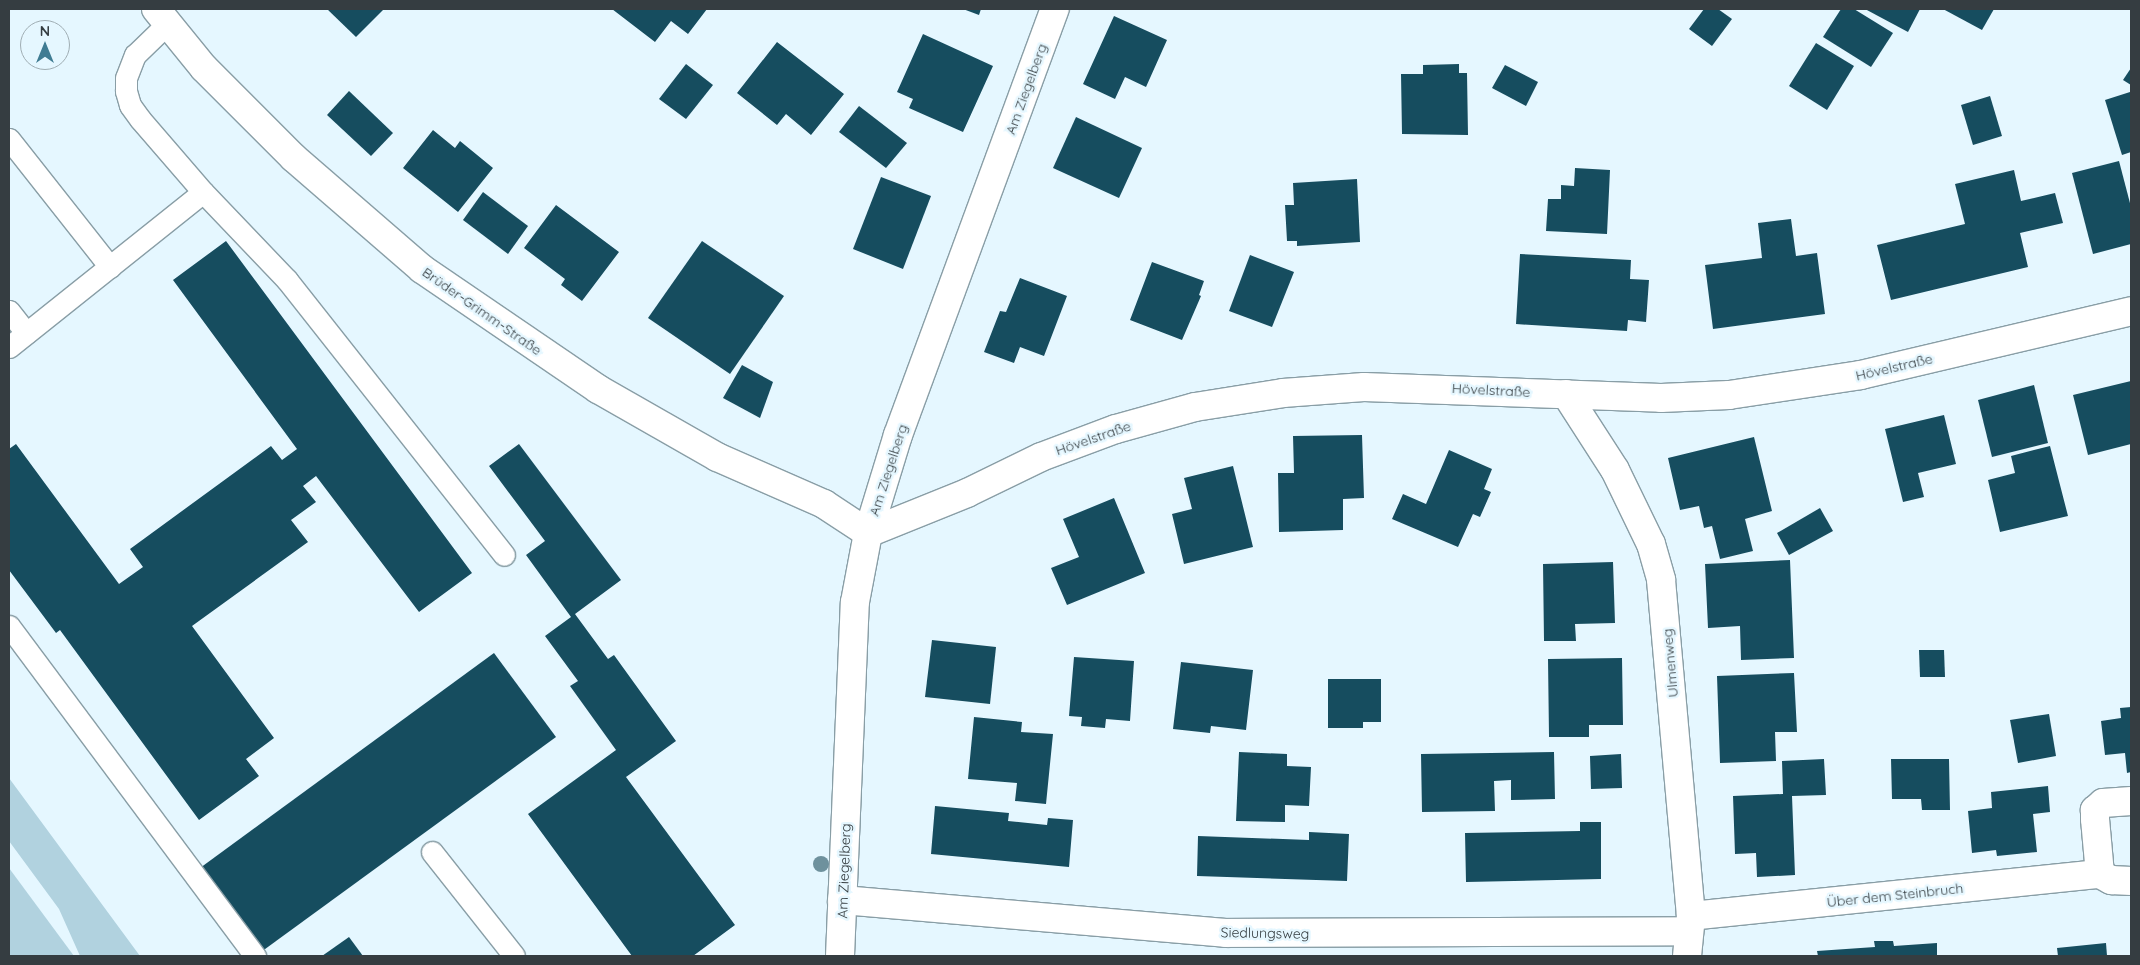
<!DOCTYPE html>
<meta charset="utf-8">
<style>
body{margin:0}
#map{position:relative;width:2140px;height:965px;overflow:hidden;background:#e5f7ff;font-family:Quicksand,sans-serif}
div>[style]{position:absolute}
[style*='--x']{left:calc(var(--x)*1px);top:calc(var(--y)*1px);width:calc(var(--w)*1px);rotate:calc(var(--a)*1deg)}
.green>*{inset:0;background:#b1d2df}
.building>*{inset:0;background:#164d5f}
.roads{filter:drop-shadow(1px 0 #899ea6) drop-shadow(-1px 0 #899ea6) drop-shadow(0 1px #899ea6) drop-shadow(0 -1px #899ea6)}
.lane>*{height:21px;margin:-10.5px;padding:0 10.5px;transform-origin:10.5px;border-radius:10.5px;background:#fff}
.street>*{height:28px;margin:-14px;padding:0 14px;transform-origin:14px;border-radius:14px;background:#fff}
.trees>*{width:16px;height:16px;margin:-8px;border-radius:50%;background:#6e919d}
span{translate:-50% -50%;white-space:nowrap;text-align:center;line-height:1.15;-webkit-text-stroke:5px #e5f7ff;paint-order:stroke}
.street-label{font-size:14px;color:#353d41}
.frame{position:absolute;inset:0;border:10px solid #353d41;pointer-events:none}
.north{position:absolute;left:20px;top:20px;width:50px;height:50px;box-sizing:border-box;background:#e5f7ff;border:1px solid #9fadb3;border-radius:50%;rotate:0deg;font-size:14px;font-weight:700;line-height:20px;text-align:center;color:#353d41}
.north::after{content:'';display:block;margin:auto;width:18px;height:22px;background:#3f7c93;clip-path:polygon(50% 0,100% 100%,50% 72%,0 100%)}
</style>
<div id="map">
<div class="green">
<div style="clip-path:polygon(9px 778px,140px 956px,80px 956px,59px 909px,9px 841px)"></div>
<div style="clip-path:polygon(9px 868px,74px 956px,9px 956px)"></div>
</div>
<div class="building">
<div style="clip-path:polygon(327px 9px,384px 9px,356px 37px)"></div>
<div style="clip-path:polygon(612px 9px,707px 9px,688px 34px,671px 21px,655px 42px)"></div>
<div style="clip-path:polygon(963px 9px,981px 9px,979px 15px)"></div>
<div style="clip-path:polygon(1704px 9px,1718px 9px,1732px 19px,1712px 46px,1689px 29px)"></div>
<div style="clip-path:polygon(1841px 9px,1854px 9px,1893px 33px,1871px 67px,1823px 37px)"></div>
<div style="clip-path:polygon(1865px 9px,1920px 9px,1908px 32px)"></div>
<div style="clip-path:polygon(1943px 9px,1994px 9px,1982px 30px)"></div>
<div style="clip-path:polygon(1114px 16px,1167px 40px,1146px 87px,1125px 77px,1115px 99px,1083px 84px)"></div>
<div style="clip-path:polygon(923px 34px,993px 66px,963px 132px,909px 108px,913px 99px,897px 92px)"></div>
<div style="clip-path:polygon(777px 42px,844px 94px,811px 135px,786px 114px,777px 125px,737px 93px)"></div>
<div style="clip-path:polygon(1816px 43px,1854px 66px,1827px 110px,1789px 86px)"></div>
<div style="clip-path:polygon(686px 64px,713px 85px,686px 119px,659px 99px)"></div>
<div style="clip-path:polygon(1459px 64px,1459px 73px,1467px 73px,1468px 135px,1402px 134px,1401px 74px,1423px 74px,1423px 65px)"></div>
<div style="clip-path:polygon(1505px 65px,1538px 82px,1526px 106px,1492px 88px)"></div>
<div style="clip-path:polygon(2131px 68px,2131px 85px,2123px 80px)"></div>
<div style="clip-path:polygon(349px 91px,393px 133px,371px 156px,327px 115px)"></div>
<div style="clip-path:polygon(2130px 92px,2131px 152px,2122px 155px,2105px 100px)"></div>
<div style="clip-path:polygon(1990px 96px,2002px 136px,1973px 145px,1961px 105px)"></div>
<div style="clip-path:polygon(859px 106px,907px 143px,886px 168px,839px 132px)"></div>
<div style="clip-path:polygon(1076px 117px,1142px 148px,1119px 198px,1053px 168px)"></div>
<div style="clip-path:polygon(433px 130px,455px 148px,460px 141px,493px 168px,458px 212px,403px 168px)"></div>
<div style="clip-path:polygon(2119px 161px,2131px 207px,2131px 244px,2093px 254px,2072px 173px)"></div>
<div style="clip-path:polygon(1575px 168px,1610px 170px,1607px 234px,1546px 231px,1548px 199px,1561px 199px,1561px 185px,1574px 186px)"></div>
<div style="clip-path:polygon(2014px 170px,2021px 201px,2055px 193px,2063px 223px,2020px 233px,2028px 267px,1891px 300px,1877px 245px,1965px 224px,1955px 184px)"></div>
<div style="clip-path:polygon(881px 177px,931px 196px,903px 269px,853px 249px)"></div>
<div style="clip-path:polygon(1357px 179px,1360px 242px,1297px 246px,1297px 241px,1287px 241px,1285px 205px,1294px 205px,1293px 183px)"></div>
<div style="clip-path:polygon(483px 192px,528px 226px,508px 254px,463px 220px)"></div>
<div style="clip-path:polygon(556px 205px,619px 252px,582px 301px,561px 285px,565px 279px,524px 248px)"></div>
<div style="clip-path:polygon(1791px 219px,1796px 256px,1817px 253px,1825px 314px,1713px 329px,1705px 265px,1762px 258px,1758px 223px)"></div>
<div style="clip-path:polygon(226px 241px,472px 573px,419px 612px,316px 476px,303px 486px,316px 502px,291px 520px,308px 542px,192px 626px,274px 738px,246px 759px,259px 776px,199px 820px,60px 630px,56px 633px,9px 570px,9px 449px,16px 444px,119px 584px,143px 567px,130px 549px,271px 446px,282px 460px,297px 449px,173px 280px)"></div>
<div style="clip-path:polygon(702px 241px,784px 296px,730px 374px,648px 318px)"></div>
<div style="clip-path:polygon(1520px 254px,1631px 260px,1630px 279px,1649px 280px,1646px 322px,1628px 320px,1627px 331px,1516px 324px)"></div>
<div style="clip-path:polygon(1250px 255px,1294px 272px,1272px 327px,1229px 311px)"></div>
<div style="clip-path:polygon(1152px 262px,1204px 281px,1199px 295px,1201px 296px,1182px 340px,1130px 320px)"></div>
<div style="clip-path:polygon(1020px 278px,1067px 296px,1044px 356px,1020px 347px,1014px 363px,984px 352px,1000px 311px,1006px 312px)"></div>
<div style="clip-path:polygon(742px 365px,773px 382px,760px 418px,723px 398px)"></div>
<div style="clip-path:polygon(2131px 381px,2131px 444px,2088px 455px,2073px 395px)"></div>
<div style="clip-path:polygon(2034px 385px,2048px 443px,1992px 457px,1978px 400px)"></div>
<div style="clip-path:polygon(1944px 415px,1956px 464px,1918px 473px,1924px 497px,1903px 502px,1885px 429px)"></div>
<div style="clip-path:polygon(1362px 435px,1364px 498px,1343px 499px,1343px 530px,1279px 532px,1278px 473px,1294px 473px,1293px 436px)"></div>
<div style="clip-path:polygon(1754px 437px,1772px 511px,1745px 519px,1753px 551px,1720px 559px,1712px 526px,1704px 528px,1699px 506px,1680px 510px,1668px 458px)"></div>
<div style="clip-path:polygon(519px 444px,621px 580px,575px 614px,608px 659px,614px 655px,676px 741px,626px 777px,735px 925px,693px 956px,632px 956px,528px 814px,616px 750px,570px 686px,578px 681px,545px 636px,571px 617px,526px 555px,545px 541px,489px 466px)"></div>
<div style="clip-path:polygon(2050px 446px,2068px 516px,2000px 532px,1988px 480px,2015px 473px,2011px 456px)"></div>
<div style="clip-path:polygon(1449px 450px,1492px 469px,1484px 489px,1491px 492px,1480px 517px,1473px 514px,1458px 547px,1392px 519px,1403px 494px,1426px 504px)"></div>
<div style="clip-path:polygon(1233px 466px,1253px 547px,1184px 564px,1172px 514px,1192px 509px,1184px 478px)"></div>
<div style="clip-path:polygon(1114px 498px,1145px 573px,1067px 605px,1051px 568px,1079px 557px,1063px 519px)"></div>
<div style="clip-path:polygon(1820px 508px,1833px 531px,1789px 555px,1777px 533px)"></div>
<div style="clip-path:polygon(1790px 560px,1794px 658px,1741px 660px,1740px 626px,1708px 628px,1705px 564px)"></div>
<div style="clip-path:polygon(1613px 562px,1615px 623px,1575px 624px,1576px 641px,1544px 641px,1543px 564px)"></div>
<div style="clip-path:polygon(932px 640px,996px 647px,990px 704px,925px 697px)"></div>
<div style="clip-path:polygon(1919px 650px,1944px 650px,1945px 677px,1920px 677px)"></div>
<div style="clip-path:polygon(494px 653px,556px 737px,261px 952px,200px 868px)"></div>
<div style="clip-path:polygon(1074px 657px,1134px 661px,1130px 721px,1106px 719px,1105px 728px,1081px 726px,1082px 717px,1069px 716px)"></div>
<div style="clip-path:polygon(1622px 658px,1623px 725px,1589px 725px,1589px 737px,1549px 737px,1548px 659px)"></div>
<div style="clip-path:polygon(1181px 662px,1253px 670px,1246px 730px,1211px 726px,1210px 733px,1173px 729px)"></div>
<div style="clip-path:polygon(1794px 673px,1797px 732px,1775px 732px,1776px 761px,1720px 763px,1717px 676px)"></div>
<div style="clip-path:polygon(1328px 679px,1381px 679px,1381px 722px,1363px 722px,1363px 728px,1328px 728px)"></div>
<div style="clip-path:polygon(2131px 707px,2131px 772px,2127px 773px,2125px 753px,2105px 755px,2101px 721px,2121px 718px,2120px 708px)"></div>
<div style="clip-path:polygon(2049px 714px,2056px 756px,2018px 763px,2010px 720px)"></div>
<div style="clip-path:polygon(974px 717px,1022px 722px,1021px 732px,1053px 734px,1046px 804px,1015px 801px,1017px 783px,968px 779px)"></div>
<div style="clip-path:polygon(1239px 752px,1287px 754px,1287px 766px,1311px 767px,1309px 806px,1285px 805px,1285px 822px,1236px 821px)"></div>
<div style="clip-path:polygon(1554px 752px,1555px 799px,1511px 800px,1511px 780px,1494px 781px,1495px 811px,1422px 812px,1421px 754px)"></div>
<div style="clip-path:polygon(1621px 754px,1622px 788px,1591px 789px,1590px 756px)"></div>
<div style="clip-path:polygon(1824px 759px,1826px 795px,1792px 796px,1795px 875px,1757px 877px,1756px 853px,1735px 854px,1733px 796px,1783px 794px,1782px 761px)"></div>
<div style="clip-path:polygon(1891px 759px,1949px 759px,1950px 810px,1922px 810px,1921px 799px,1892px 799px)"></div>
<div style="clip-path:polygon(2048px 786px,2050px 812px,2033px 814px,2037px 852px,1997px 856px,1996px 850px,1972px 853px,1968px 811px,1992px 808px,1991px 792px)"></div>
<div style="clip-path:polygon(935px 806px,1009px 813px,1008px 821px,1047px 825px,1048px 818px,1073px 820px,1069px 867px,931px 854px)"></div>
<div style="clip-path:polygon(1580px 822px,1601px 822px,1601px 879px,1466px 882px,1465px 833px,1580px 831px)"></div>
<div style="clip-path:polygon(1309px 832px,1349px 834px,1347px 881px,1197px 876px,1198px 836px,1309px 840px)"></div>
<div style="clip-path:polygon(349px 937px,363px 956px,322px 956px)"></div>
<div style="clip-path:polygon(1874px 941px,1893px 941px,1894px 946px,1937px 943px,1937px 956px,1818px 956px,1817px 951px,1875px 947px)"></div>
<div style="clip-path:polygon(2106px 943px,2107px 956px,2058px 956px,2057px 948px)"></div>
</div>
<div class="roads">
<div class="lane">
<div style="--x:9;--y:139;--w:163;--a:51.7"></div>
<div style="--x:203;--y:192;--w:122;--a:46.3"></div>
<div style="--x:287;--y:280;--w:350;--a:51.7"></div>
<div style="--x:9;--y:311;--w:28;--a:52"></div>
<div style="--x:9;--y:347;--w:248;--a:-38.6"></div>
<div style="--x:203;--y:192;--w:96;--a:-130.8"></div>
<div style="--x:140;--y:119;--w:17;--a:-126"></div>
<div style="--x:130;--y:105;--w:15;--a:-106"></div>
<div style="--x:126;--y:91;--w:13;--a:-90"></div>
<div style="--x:126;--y:78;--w:25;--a:-69"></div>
<div style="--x:135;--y:55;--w:46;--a:-44.1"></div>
<div style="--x:9;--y:626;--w:412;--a:53.3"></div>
<div style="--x:432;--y:852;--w:132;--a:51.7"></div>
</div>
<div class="street">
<div style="--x:156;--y:9;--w:76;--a:50.9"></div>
<div style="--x:204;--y:68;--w:127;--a:45"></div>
<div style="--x:294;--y:158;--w:169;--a:40.9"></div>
<div style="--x:422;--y:269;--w:213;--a:34.3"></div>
<div style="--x:598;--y:389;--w:137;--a:29.7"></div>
<div style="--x:717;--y:457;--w:117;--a:23.7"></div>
<div style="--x:824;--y:504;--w:53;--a:33.4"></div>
<div style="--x:1566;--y:394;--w:90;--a:57.2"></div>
<div style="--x:1615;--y:470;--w:82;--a:64.1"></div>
<div style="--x:1651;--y:544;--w:37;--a:74"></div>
<div style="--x:1661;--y:580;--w:337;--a:84.9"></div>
<div style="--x:1691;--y:916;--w:40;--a:95.7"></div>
<div style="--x:868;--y:533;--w:107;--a:-22"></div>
<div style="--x:967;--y:493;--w:82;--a:-25.9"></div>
<div style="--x:1041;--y:457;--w:80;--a:-20.5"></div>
<div style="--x:1116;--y:429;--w:82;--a:-15.6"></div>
<div style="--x:1195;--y:407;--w:89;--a:-9"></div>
<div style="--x:1283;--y:393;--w:81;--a:-4.2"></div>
<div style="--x:1364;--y:387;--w:297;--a:2.1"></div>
<div style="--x:1661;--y:398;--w:68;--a:-2.5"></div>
<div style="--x:1729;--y:395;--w:134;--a:-8.6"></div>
<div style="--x:1861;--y:375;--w:277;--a:-13.3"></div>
<div style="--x:2131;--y:801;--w:28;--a:176"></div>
<div style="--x:2103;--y:803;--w:11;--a:139"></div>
<div style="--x:2095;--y:810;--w:9;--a:90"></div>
<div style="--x:2095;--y:819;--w:55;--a:84.8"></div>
<div style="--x:2100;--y:874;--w:13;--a:29"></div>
<div style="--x:2111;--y:880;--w:20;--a:3"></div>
<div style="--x:842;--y:900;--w:385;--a:4.9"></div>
<div style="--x:1226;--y:933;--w:463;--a:-0.2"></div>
<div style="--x:1691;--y:916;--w:411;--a:-5.9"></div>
<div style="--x:840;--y:956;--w:354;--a:-87.6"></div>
<div style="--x:855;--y:602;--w:70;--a:-79.3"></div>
<div style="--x:868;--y:533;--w:102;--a:-73"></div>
<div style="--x:898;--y:435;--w:454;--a:-69.8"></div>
</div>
</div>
<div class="trees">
<div style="left:821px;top:864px"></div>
</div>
<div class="street-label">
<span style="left:1026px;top:89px;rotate:-70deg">Am Ziegelberg</span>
<span style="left:482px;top:311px;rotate:35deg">Brüder-Grimm-Straße</span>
<span style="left:1894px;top:367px;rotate:-13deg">Hövelstraße</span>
<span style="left:1491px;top:390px;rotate:3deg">Hövelstraße</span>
<span style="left:1093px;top:438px;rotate:-19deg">Hövelstraße</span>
<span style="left:888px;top:470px;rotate:-72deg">Am Ziegelberg</span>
<span style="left:1670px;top:663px;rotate:-95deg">Ulmenweg</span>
<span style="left:844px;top:871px;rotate:-88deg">Am Ziegelberg</span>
<span style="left:1895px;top:895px;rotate:-6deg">Über dem Steinbruch</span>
<span style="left:1265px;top:933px;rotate:1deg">Siedlungsweg</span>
</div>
<div class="frame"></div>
<div class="north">N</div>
</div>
